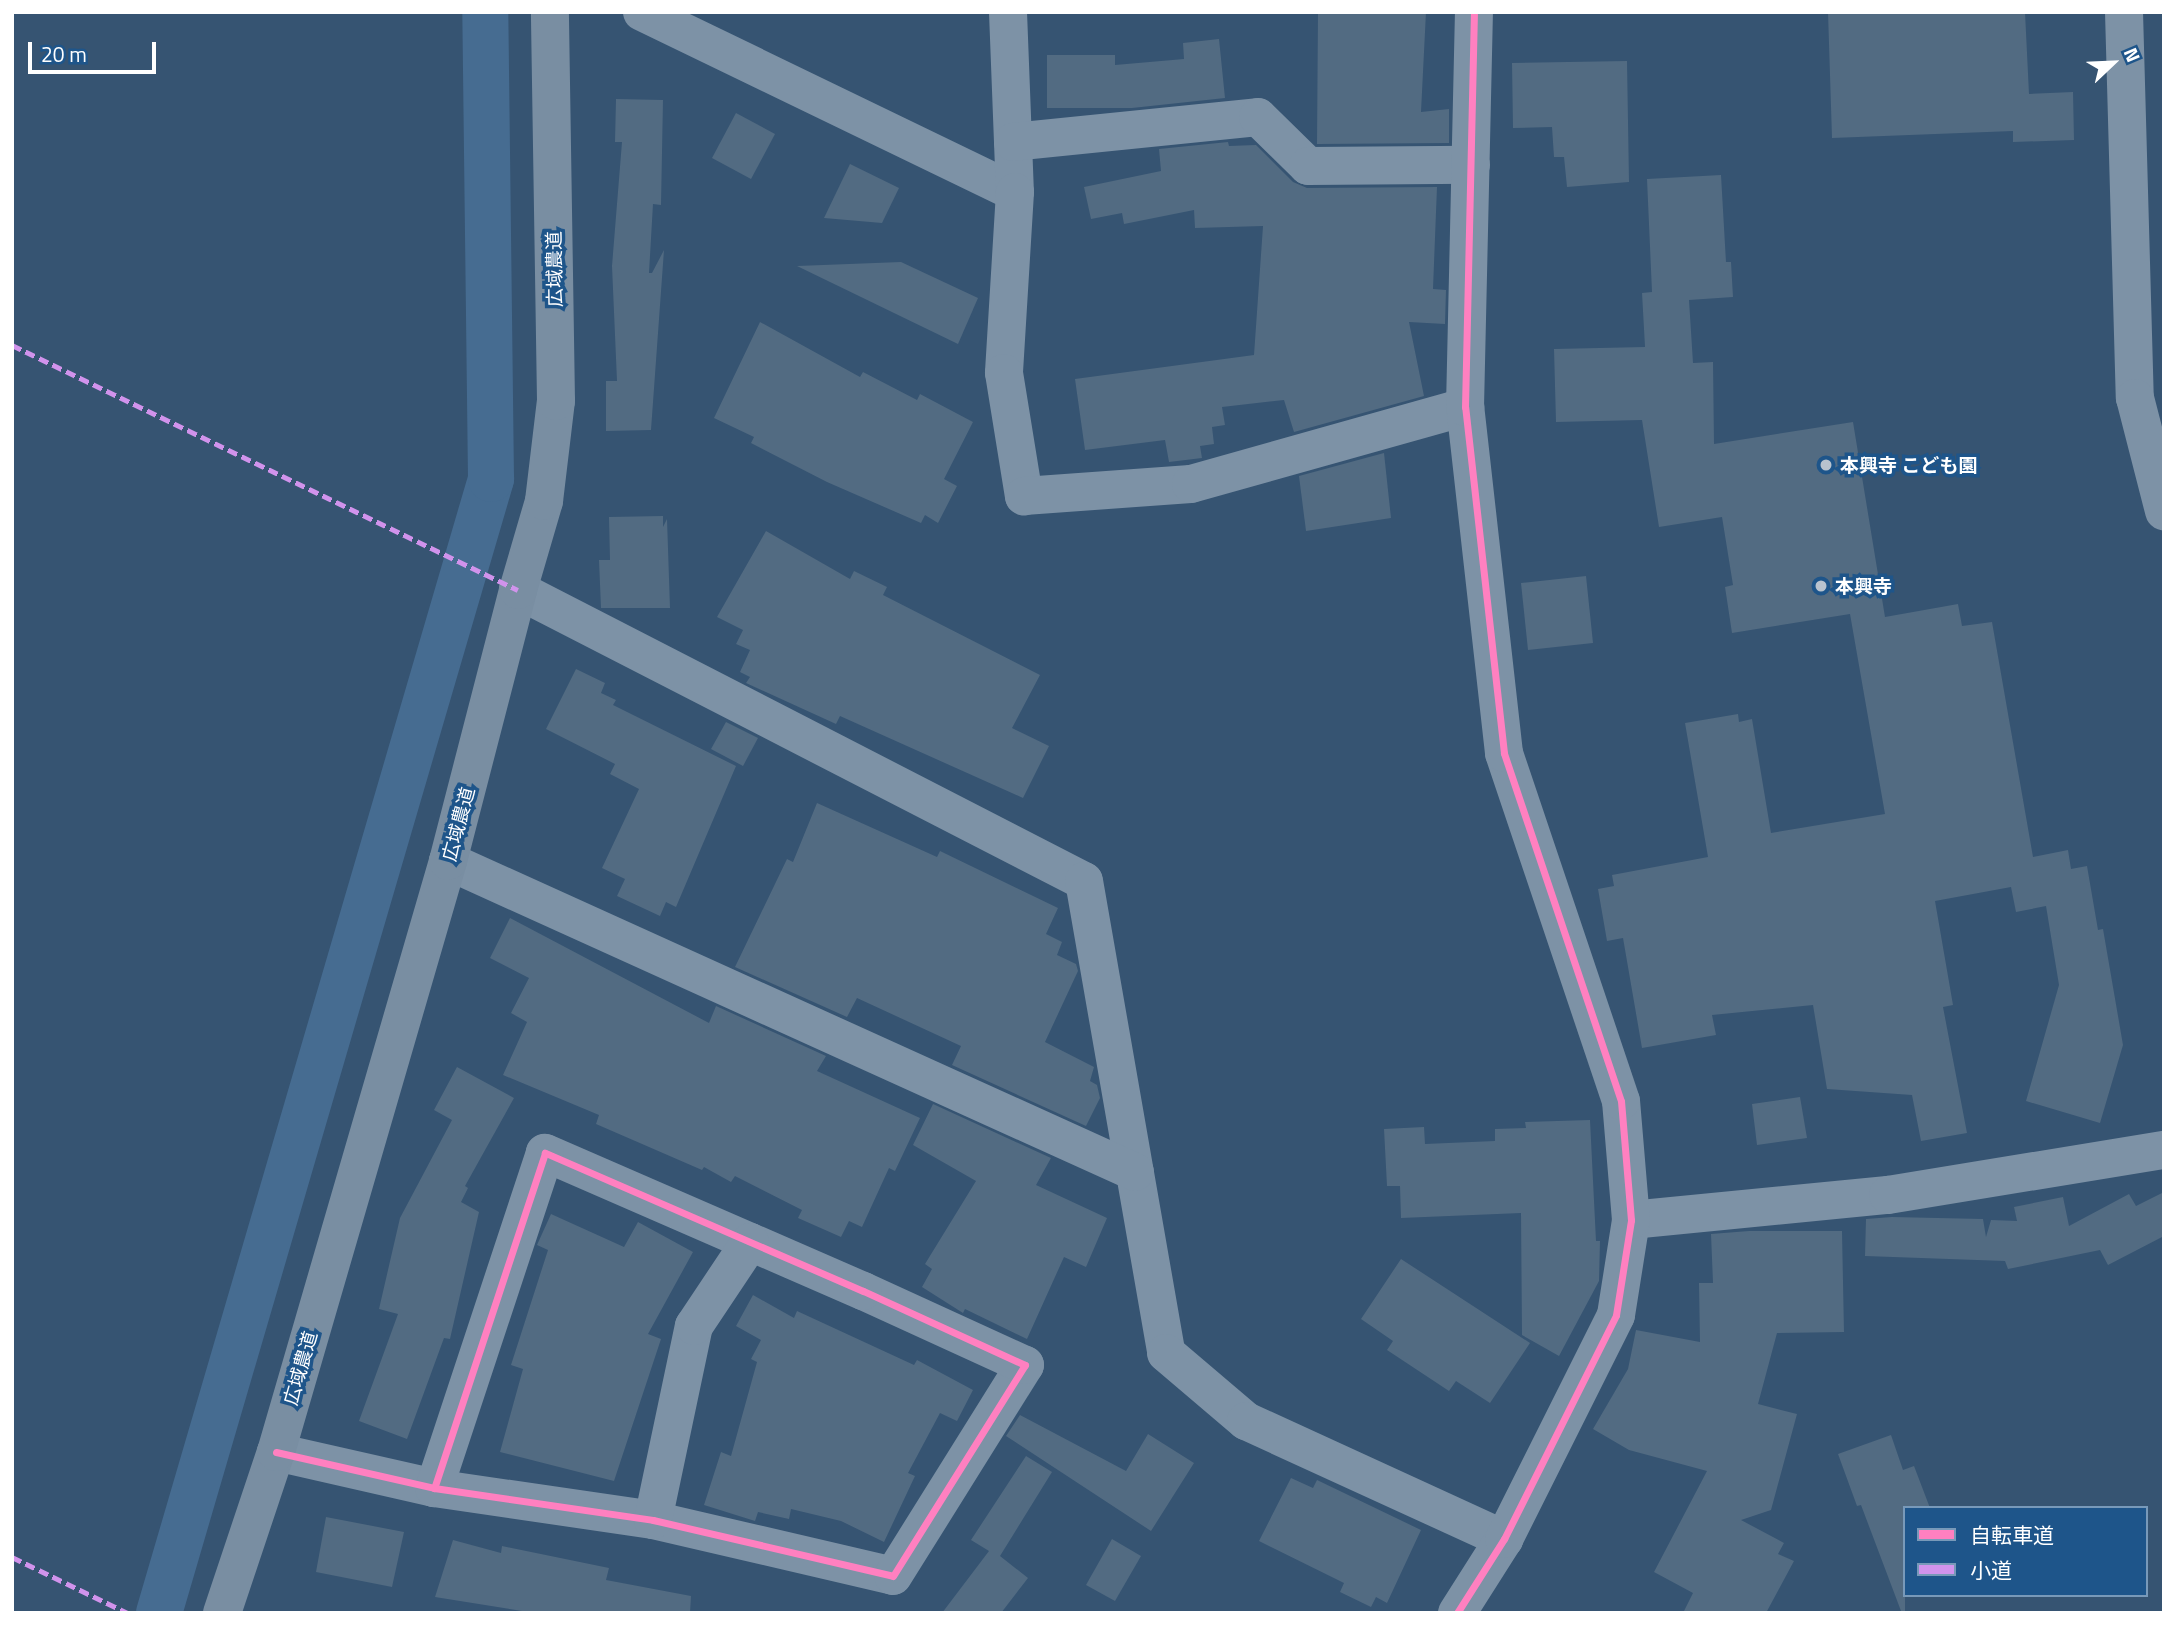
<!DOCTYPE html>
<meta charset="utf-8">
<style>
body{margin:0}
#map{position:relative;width:2176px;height:1625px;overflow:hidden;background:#365472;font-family:"Titillium Web","Noto Sans JP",sans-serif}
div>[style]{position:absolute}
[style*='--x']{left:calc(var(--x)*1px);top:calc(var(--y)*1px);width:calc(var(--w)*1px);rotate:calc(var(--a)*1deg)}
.canal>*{height:46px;margin:-23px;padding:0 23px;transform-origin:23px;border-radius:23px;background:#466c91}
.building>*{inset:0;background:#526b82}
.street>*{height:38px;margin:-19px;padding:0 19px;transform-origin:19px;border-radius:19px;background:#7d92a6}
.secondary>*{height:38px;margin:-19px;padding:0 19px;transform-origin:19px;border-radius:19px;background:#798ea2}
.quiet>*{height:5px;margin-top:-2.5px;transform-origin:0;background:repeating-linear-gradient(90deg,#d193ec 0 10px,transparent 0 15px)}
.cycleway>*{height:7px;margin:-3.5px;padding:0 3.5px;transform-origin:3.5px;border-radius:3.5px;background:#ff80c0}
.dots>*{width:19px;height:19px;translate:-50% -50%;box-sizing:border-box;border:4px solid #1e558a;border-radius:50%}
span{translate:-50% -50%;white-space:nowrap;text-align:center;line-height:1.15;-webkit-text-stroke:7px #1e558a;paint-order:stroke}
.street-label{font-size:19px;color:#fff}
.poi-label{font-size:19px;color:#fff;font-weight:700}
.left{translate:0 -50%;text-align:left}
.frame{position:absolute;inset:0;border:14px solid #fff;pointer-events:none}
.legend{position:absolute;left:1903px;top:1506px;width:245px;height:91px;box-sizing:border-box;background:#1e558a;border:2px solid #7899b9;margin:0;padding:9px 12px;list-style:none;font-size:21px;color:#fff}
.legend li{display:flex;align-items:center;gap:14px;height:35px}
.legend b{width:35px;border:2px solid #7899b9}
.north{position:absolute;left:2078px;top:28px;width:70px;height:70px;-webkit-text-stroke:5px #1e558a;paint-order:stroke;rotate:67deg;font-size:19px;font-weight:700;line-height:28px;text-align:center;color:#fff}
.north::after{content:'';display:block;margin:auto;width:24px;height:32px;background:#fff;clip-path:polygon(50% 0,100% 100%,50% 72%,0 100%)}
.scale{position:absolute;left:28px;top:42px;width:128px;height:32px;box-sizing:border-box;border:4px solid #fff;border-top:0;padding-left:9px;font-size:21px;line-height:24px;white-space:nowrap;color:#fff;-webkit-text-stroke:5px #1e558a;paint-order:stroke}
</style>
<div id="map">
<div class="canal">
<div style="--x:159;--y:1613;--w:1182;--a:-73.68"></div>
<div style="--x:491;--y:479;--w:467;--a:-90.7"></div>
</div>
<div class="building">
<div style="clip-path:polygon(1318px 12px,1426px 12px,1421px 112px,1449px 109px,1449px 143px,1317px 144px)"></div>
<div style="clip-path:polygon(1828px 12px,2025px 12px,2029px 94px,2073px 92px,2074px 140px,2013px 142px,2013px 131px,1832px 138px)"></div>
<div style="clip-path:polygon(1219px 39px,1225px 98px,1132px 108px,1047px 108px,1047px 55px,1115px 55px,1115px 65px,1184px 59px,1183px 43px)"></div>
<div style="clip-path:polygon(1627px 61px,1629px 182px,1567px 187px,1564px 157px,1554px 157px,1552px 127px,1513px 128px,1512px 63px)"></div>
<div style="clip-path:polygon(616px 99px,663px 100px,661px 205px,653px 204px,649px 273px,652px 273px,664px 250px,651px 430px,606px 431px,606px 381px,617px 381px,612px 266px,622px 142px,615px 142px)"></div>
<div style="clip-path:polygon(736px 113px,775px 134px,751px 179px,712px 158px)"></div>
<div style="clip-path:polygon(1228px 142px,1229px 146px,1256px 145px,1293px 182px,1307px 188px,1437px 187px,1433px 289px,1446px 290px,1445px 324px,1409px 322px,1424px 396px,1294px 432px,1284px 400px,1222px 407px,1225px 425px,1212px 427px,1214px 444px,1200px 446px,1202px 458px,1169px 462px,1165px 440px,1085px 450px,1075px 379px,1254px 355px,1263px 226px,1195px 228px,1194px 210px,1124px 224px,1122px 213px,1091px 219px,1084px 187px,1161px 171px,1159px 149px)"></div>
<div style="clip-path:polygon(850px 164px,899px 188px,882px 223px,824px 218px)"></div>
<div style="clip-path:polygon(1721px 175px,1726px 262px,1731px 262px,1733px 297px,1689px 300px,1693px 363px,1713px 362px,1714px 444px,1853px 422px,1885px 617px,1958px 604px,1962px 626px,1992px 622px,2033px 857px,2068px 850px,2071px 869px,2087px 866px,2098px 930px,2103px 929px,2123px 1045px,2100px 1123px,2026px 1101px,2059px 985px,2046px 906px,2016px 912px,2011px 887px,1935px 901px,1953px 1005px,1943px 1007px,1967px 1133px,1921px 1141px,1912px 1095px,1827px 1089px,1813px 1005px,1712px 1015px,1716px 1035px,1642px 1048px,1623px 938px,1607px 941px,1598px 889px,1614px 886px,1612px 875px,1708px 857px,1685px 723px,1738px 714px,1739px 722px,1752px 719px,1771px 833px,1885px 814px,1850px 614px,1732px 633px,1725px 587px,1733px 585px,1722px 517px,1659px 527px,1642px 420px,1556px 422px,1554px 349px,1645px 347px,1642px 293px,1652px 292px,1647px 179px)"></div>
<div style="clip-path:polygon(901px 262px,978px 298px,958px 344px,797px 266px)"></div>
<div style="clip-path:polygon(760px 322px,860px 377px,863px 372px,917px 400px,920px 394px,973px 422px,944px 479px,957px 486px,938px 523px,925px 515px,921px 523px,827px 482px,751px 443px,754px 437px,714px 418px)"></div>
<div style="clip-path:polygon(1384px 453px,1391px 518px,1306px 531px,1299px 476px)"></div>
<div style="clip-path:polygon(663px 516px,663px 527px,667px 519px,670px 608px,601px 608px,599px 560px,610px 560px,609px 517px)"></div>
<div style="clip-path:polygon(766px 531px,850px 579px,854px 571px,887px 587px,883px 595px,1040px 675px,1012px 728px,1049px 746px,1023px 798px,840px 716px,836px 724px,746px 683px,750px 677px,740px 672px,750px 650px,736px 644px,743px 630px,717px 617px)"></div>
<div style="clip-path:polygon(1586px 576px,1593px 643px,1528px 650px,1521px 583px)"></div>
<div style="clip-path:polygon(576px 669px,605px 683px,601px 693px,616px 700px,613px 705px,736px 766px,676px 907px,666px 902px,660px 916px,617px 896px,625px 879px,602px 868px,639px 789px,610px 774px,615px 764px,546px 729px)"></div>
<div style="clip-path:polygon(726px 722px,758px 738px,743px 766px,711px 749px)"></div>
<div style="clip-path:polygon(817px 803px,937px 857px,940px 851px,1058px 908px,1046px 934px,1062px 942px,1057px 955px,1076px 964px,1078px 971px,1045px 1042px,1094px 1067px,1090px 1081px,1097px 1085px,1100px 1098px,1086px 1126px,952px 1065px,961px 1046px,857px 998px,847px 1017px,735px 967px,787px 859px,793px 862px)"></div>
<div style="clip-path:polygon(510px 918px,709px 1023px,716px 1006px,826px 1056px,817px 1071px,920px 1118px,895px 1171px,889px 1168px,862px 1227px,849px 1221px,841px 1237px,798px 1218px,802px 1210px,735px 1176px,731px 1182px,704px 1167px,702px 1170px,596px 1124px,599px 1115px,503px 1075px,527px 1022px,511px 1013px,529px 978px,490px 958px)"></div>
<div style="clip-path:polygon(457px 1067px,514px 1098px,465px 1186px,468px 1188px,461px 1202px,479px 1212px,450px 1339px,444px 1338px,407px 1439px,359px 1421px,398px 1314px,379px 1309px,400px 1218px,452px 1120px,434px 1110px)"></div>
<div style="clip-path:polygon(1800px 1097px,1807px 1138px,1757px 1145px,1752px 1104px)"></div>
<div style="clip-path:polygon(933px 1104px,1051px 1158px,1036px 1185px,1107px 1218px,1086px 1267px,1064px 1257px,1027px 1339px,965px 1309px,963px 1313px,922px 1287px,932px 1269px,925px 1264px,976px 1181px,913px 1145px)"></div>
<div style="clip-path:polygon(1590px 1120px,1596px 1241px,1600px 1241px,1599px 1281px,1559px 1356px,1522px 1335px,1521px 1213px,1401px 1218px,1400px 1186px,1387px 1186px,1384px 1129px,1424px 1127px,1425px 1144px,1495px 1141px,1495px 1129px,1526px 1128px,1525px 1122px)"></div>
<div style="clip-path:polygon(2164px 1192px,2164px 1236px,2108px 1265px,2100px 1250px,2008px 1269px,2005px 1261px,1865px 1256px,1866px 1219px,1892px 1217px,1983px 1219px,1986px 1237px,1991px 1220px,2017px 1221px,2014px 1207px,2063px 1197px,2069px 1226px,2129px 1194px,2136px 1206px)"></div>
<div style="clip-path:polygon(551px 1214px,624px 1247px,638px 1222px,693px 1252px,648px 1334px,661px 1339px,614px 1481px,500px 1452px,523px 1369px,511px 1365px,548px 1250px,537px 1245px)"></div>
<div style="clip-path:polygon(1749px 1231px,1842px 1231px,1844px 1332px,1777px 1333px,1758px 1404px,1797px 1414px,1771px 1510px,1741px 1520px,1784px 1543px,1778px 1554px,1794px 1561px,1766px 1613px,1683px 1613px,1693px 1593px,1654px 1572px,1707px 1471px,1629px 1450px,1593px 1429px,1628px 1369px,1636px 1330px,1700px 1342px,1699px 1283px,1713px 1283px,1711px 1234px)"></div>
<div style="clip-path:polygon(1401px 1259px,1530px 1343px,1490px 1403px,1456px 1381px,1449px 1391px,1387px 1350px,1393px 1341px,1361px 1319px)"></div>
<div style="clip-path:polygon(753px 1295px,794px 1318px,797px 1311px,914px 1365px,917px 1360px,973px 1390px,957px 1421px,940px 1413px,908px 1473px,915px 1476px,884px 1542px,841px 1521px,791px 1509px,789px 1519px,758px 1512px,755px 1521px,704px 1505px,721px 1452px,731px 1456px,757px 1362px,751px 1359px,761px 1340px,736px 1326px)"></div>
<div style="clip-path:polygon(1020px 1415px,1126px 1471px,1148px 1434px,1194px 1463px,1151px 1531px,1006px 1436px)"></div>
<div style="clip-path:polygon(1891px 1435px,1903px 1470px,1914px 1466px,1930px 1508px,1905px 1508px,1905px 1611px,1901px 1611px,1861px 1505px,1857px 1506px,1838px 1454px)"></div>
<div style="clip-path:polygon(1026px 1456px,1052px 1472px,1000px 1556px,1028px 1578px,1001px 1613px,942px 1613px,989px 1551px,971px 1540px)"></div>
<div style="clip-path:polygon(1291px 1478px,1313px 1488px,1317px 1480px,1421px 1530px,1387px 1603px,1376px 1597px,1371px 1607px,1340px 1592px,1344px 1583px,1259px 1541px)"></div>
<div style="clip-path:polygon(326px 1517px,404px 1532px,392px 1587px,316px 1572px)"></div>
<div style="clip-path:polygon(1112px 1539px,1141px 1556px,1115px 1601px,1086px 1585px)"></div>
<div style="clip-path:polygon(453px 1540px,501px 1553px,502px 1546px,609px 1568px,606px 1580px,691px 1596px,690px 1613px,534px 1613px,435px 1597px)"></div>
</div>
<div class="street">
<div style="--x:642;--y:12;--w:414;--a:25.8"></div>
<div style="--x:1008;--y:12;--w:180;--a:87.8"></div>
<div style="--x:1015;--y:192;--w:181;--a:93.5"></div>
<div style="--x:1004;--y:373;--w:125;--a:80.8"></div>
<div style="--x:1024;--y:496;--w:167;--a:-4.1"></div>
<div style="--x:1191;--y:484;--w:285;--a:-15.7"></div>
<div style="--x:2124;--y:12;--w:386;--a:88.4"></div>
<div style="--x:2135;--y:398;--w:117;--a:75.6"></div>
<div style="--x:1013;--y:142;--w:246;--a:-5.8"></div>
<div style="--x:1258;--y:117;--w:70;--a:44.4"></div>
<div style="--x:1308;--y:166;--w:163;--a:-0.4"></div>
<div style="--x:518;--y:590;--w:636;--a:27.21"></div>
<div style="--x:1084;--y:881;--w:479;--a:80.1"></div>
<div style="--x:1166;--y:1353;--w:105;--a:40.4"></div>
<div style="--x:1246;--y:1421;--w:284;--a:24.6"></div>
<div style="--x:448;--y:861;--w:754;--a:24.36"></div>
<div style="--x:1631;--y:1220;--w:258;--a:-5.6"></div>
<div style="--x:1888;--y:1195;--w:280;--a:-9.3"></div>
<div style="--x:276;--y:1452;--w:162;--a:12.8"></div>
<div style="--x:434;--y:1488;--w:221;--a:8.3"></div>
<div style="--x:653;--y:1520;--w:246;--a:13.1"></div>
<div style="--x:893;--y:1576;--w:249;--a:-58"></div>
<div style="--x:1025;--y:1365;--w:178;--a:-155.4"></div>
<div style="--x:863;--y:1291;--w:347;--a:-156.5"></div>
<div style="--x:545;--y:1153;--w:353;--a:108.3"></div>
<div style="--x:653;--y:1520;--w:198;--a:-78.1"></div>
<div style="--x:694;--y:1326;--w:101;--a:-56.3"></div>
<div style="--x:1457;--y:1613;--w:88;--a:-57.6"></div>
<div style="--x:1504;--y:1539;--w:250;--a:-63.4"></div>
<div style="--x:1616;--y:1315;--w:96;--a:-81"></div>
<div style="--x:1631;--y:1220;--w:119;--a:-94.8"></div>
<div style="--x:1621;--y:1101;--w:367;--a:-108.6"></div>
<div style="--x:1504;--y:753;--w:348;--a:-96.4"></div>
<div style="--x:1465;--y:407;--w:395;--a:-88.7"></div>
</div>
<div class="secondary">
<div style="--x:222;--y:1613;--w:170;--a:-71.5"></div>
<div style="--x:276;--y:1452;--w:616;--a:-73.77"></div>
<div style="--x:448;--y:861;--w:280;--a:-75.5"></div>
<div style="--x:518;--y:590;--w:93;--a:-73.7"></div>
<div style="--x:544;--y:501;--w:101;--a:-83.2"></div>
<div style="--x:556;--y:401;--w:389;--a:-90.9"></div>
</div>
<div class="quiet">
<div style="--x:12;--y:345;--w:562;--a:25.84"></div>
<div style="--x:12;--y:1557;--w:129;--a:25.8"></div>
</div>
<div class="cycleway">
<div style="--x:276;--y:1452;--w:162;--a:12.8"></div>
<div style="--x:434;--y:1488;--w:221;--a:8.3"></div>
<div style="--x:653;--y:1520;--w:246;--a:13.1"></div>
<div style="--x:893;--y:1576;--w:249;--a:-58"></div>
<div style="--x:1025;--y:1365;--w:178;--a:-155.4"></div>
<div style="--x:863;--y:1291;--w:347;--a:-156.5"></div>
<div style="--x:545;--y:1153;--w:353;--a:108.3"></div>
<div style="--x:1457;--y:1613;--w:88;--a:-57.6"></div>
<div style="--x:1504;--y:1539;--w:250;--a:-63.4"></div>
<div style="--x:1616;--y:1315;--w:96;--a:-81"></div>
<div style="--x:1631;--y:1220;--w:119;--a:-94.8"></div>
<div style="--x:1621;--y:1101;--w:367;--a:-108.6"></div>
<div style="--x:1504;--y:753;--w:348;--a:-96.4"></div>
<div style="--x:1465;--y:407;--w:395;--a:-88.7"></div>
</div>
<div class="dots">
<div style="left:1826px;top:465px;background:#b9c3ce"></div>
<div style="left:1821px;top:586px;background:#b9c3ce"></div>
</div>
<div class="street-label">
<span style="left:554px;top:269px;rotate:-91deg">広域農道</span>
<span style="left:458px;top:824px;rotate:-75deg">広域農道</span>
<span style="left:300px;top:1368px;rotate:-74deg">広域農道</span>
</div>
<div class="poi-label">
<span class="left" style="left:1840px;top:465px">本興寺 こども園</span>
<span class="left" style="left:1835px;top:586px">本興寺</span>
</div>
<div class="frame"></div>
<ul class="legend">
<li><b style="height:9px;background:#ff80c0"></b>自転車道</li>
<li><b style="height:9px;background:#d193ec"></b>小道</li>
</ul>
<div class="north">N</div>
<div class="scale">20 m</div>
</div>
